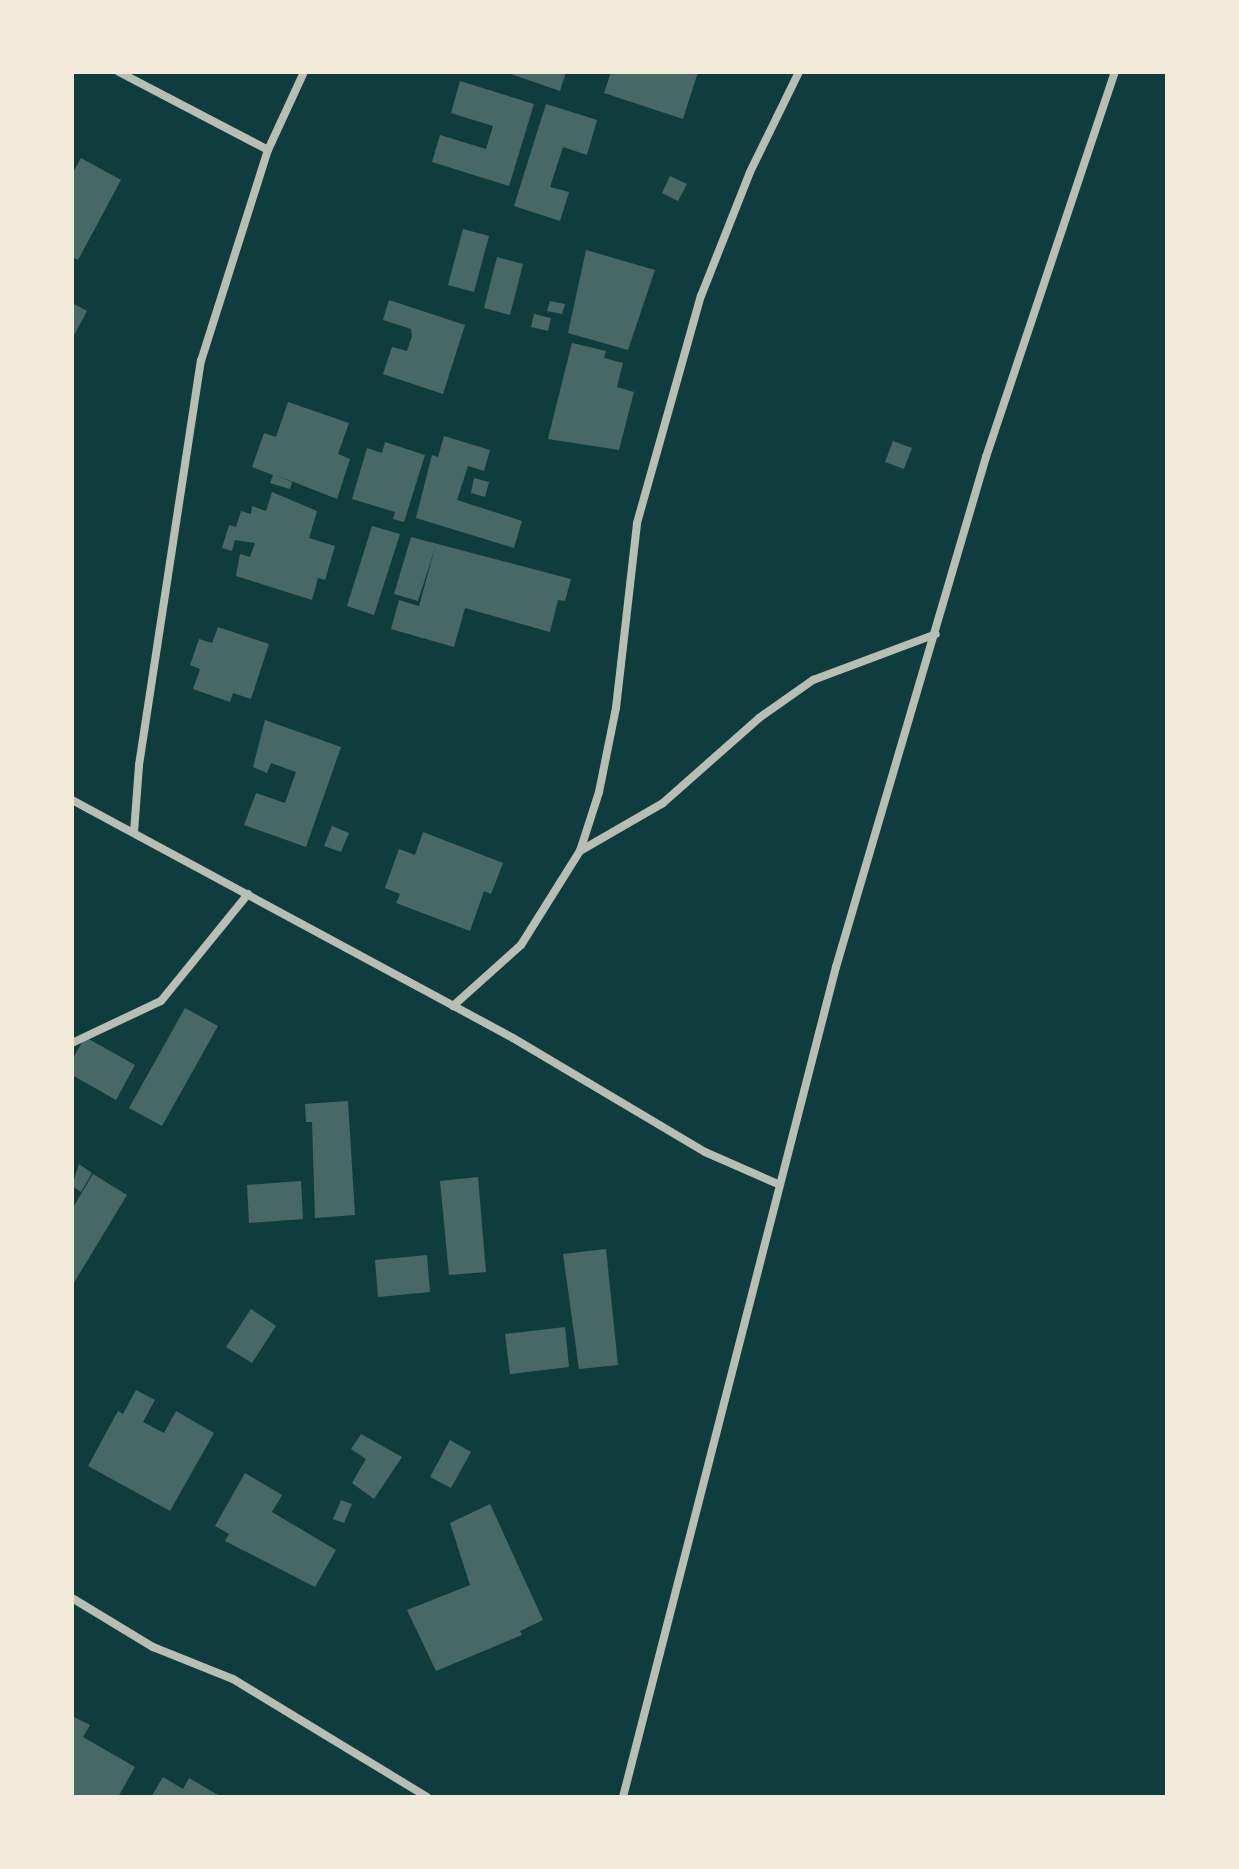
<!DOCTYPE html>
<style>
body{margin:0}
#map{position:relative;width:1239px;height:1869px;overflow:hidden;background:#0f3d3e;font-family:Mulish,sans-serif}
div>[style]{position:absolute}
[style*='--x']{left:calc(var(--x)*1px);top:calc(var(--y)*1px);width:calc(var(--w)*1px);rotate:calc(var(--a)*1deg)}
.building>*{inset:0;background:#486865}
.minor>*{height:8px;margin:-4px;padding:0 4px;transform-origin:4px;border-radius:4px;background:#b8beb3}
span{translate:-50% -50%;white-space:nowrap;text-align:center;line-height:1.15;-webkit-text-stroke:6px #f1e9da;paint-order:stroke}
.frame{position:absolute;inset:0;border:74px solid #f1e9da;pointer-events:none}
</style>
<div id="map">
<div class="building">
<div style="clip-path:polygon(505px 72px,566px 72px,560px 91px)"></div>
<div style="clip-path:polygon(611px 72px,698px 72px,683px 119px,604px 93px)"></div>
<div style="clip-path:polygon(460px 81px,534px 104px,509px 186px,432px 162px,440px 135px,486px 149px,493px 126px,451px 113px)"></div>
<div style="clip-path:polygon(546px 104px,597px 120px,587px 155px,563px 147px,550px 187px,569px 192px,560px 221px,514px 206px)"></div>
<div style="clip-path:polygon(81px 158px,121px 180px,78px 260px,72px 257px,72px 174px)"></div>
<div style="clip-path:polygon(670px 176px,687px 184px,678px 201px,662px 193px)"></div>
<div style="clip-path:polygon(463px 229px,489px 236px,474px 292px,448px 285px)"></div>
<div style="clip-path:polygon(586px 250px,655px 270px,628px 350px,568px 333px)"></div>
<div style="clip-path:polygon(497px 257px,523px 264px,510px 315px,484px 308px)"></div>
<div style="clip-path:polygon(389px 300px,465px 325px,443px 394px,383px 374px,392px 347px,407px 351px,412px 336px,411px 329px,383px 320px)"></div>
<div style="clip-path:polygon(550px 301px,565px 304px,562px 314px,547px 311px)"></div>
<div style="clip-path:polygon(72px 303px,87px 311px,72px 339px)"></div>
<div style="clip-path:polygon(534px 314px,551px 318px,548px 331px,531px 327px)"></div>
<div style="clip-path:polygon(572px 343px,606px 351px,604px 358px,623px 363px,617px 387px,634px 392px,619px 450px,548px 439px)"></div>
<div style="clip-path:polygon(288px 402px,349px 423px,338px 454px,350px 459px,337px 499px,276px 475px,292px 482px,290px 489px,270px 483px,273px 475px,252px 467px,264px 433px,276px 437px)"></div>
<div style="clip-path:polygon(444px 436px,490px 450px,484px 471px,468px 466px,457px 500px,522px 521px,514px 548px,416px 518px,432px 455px,438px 457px)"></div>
<div style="clip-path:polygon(893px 441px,912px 448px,904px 469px,885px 462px)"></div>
<div style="clip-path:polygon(385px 442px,425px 455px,404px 522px,393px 519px,395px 512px,352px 499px,367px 448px,382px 453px)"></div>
<div style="clip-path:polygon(474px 478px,489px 482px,485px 497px,471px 493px)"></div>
<div style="clip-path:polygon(272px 492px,317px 511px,309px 538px,335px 546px,325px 580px,318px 578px,312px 600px,236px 576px,240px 554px,250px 557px,255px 543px,235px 540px,232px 551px,222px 548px,229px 525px,236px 527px,241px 511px,251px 514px,252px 506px,266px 511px)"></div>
<div style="clip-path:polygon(372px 526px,400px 534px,374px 615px,347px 606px)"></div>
<div style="clip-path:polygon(411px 537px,571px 579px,565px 601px,558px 600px,550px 632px,465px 608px,454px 647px,391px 629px,399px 600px,419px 606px,435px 548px,418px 601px,394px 594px)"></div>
<div style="clip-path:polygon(218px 627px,269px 644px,251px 699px,233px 693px,230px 702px,193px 689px,200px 669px,190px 665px,199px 639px,212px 643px)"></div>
<div style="clip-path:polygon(265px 720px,341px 747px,306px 847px,244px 825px,256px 793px,285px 803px,296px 772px,271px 763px,267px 773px,253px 767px)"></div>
<div style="clip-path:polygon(332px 826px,349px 833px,341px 852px,324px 846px)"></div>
<div style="clip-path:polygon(423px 832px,503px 863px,491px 894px,484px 891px,470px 931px,396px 903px,400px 894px,385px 888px,399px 849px,415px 855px)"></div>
<div style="clip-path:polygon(185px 1008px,218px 1026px,162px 1126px,129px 1108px)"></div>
<div style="clip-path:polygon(85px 1037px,135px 1065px,116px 1100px,72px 1075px,72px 1060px)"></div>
<div style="clip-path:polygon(348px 1101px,355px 1215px,315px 1218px,312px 1122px,306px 1122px,305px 1104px)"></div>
<div style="clip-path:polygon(79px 1164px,92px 1173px,81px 1192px,72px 1186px)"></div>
<div style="clip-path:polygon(93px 1174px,127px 1195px,72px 1286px,72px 1209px)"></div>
<div style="clip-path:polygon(478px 1177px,486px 1272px,449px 1275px,440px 1181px)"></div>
<div style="clip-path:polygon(301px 1181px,303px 1219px,249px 1223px,247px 1185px)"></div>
<div style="clip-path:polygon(606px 1249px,618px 1365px,579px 1369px,563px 1254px)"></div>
<div style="clip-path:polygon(427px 1255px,430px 1292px,378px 1297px,375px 1260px)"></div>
<div style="clip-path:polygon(251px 1309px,276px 1326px,252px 1363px,226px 1347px)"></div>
<div style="clip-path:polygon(565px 1327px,569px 1367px,510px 1374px,505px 1334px)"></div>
<div style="clip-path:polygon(136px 1390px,155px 1400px,143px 1422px,164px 1433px,176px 1411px,214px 1433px,170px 1511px,88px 1466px,118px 1411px,123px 1414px)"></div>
<div style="clip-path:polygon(361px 1434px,402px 1457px,374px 1499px,352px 1483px,366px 1459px,351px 1449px)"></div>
<div style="clip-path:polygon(450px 1440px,471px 1452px,451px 1488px,430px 1477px)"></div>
<div style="clip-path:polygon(245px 1473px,282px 1495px,272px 1512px,336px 1550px,315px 1587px,225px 1541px,229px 1534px,215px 1526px)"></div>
<div style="clip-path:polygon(341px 1500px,352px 1504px,344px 1523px,333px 1519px)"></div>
<div style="clip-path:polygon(490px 1504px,543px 1620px,520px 1631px,522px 1635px,436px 1671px,407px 1610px,470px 1585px,450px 1523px)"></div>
<div style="clip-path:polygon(72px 1716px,90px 1725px,83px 1737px,135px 1767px,118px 1797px,72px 1797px)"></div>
<div style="clip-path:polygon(163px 1777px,183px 1789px,189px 1778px,218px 1795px,151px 1797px)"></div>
</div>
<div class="minor">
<div style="--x:119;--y:72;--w:168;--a:27.6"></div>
<div style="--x:72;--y:800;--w:501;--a:28.35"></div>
<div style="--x:513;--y:1038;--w:223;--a:30.7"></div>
<div style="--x:705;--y:1152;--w:80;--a:23.7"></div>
<div style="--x:134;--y:832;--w:67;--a:-85.7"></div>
<div style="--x:139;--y:765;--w:409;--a:-81.3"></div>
<div style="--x:201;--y:361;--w:221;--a:-72.4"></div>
<div style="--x:268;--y:150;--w:86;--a:-65.2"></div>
<div style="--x:580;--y:851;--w:96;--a:-30"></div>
<div style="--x:663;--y:803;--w:128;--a:-41.5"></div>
<div style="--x:759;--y:718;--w:66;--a:-35.1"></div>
<div style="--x:813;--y:680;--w:131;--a:-20.5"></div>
<div style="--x:453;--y:1006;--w:91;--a:-41.9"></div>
<div style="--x:521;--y:945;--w:111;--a:-57.9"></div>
<div style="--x:580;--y:851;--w:62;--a:-72.1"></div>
<div style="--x:599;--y:792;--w:86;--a:-78.6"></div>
<div style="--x:616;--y:708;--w:186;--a:-83.5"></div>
<div style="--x:637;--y:523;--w:236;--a:-74.3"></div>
<div style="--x:701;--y:296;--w:133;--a:-68.4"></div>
<div style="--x:750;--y:172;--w:111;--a:-63.9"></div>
<div style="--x:72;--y:1043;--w:98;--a:-25.3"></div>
<div style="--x:161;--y:1001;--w:138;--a:-50.9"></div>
<div style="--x:72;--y:1598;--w:95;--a:31.2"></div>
<div style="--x:153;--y:1647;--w:86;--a:21.8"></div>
<div style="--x:233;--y:1679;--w:227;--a:31.3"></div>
<div style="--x:623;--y:1797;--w:857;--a:-75.61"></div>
<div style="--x:836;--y:967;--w:532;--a:-73.61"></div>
<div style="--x:986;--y:457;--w:406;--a:-71.5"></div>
</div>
<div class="frame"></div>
</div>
